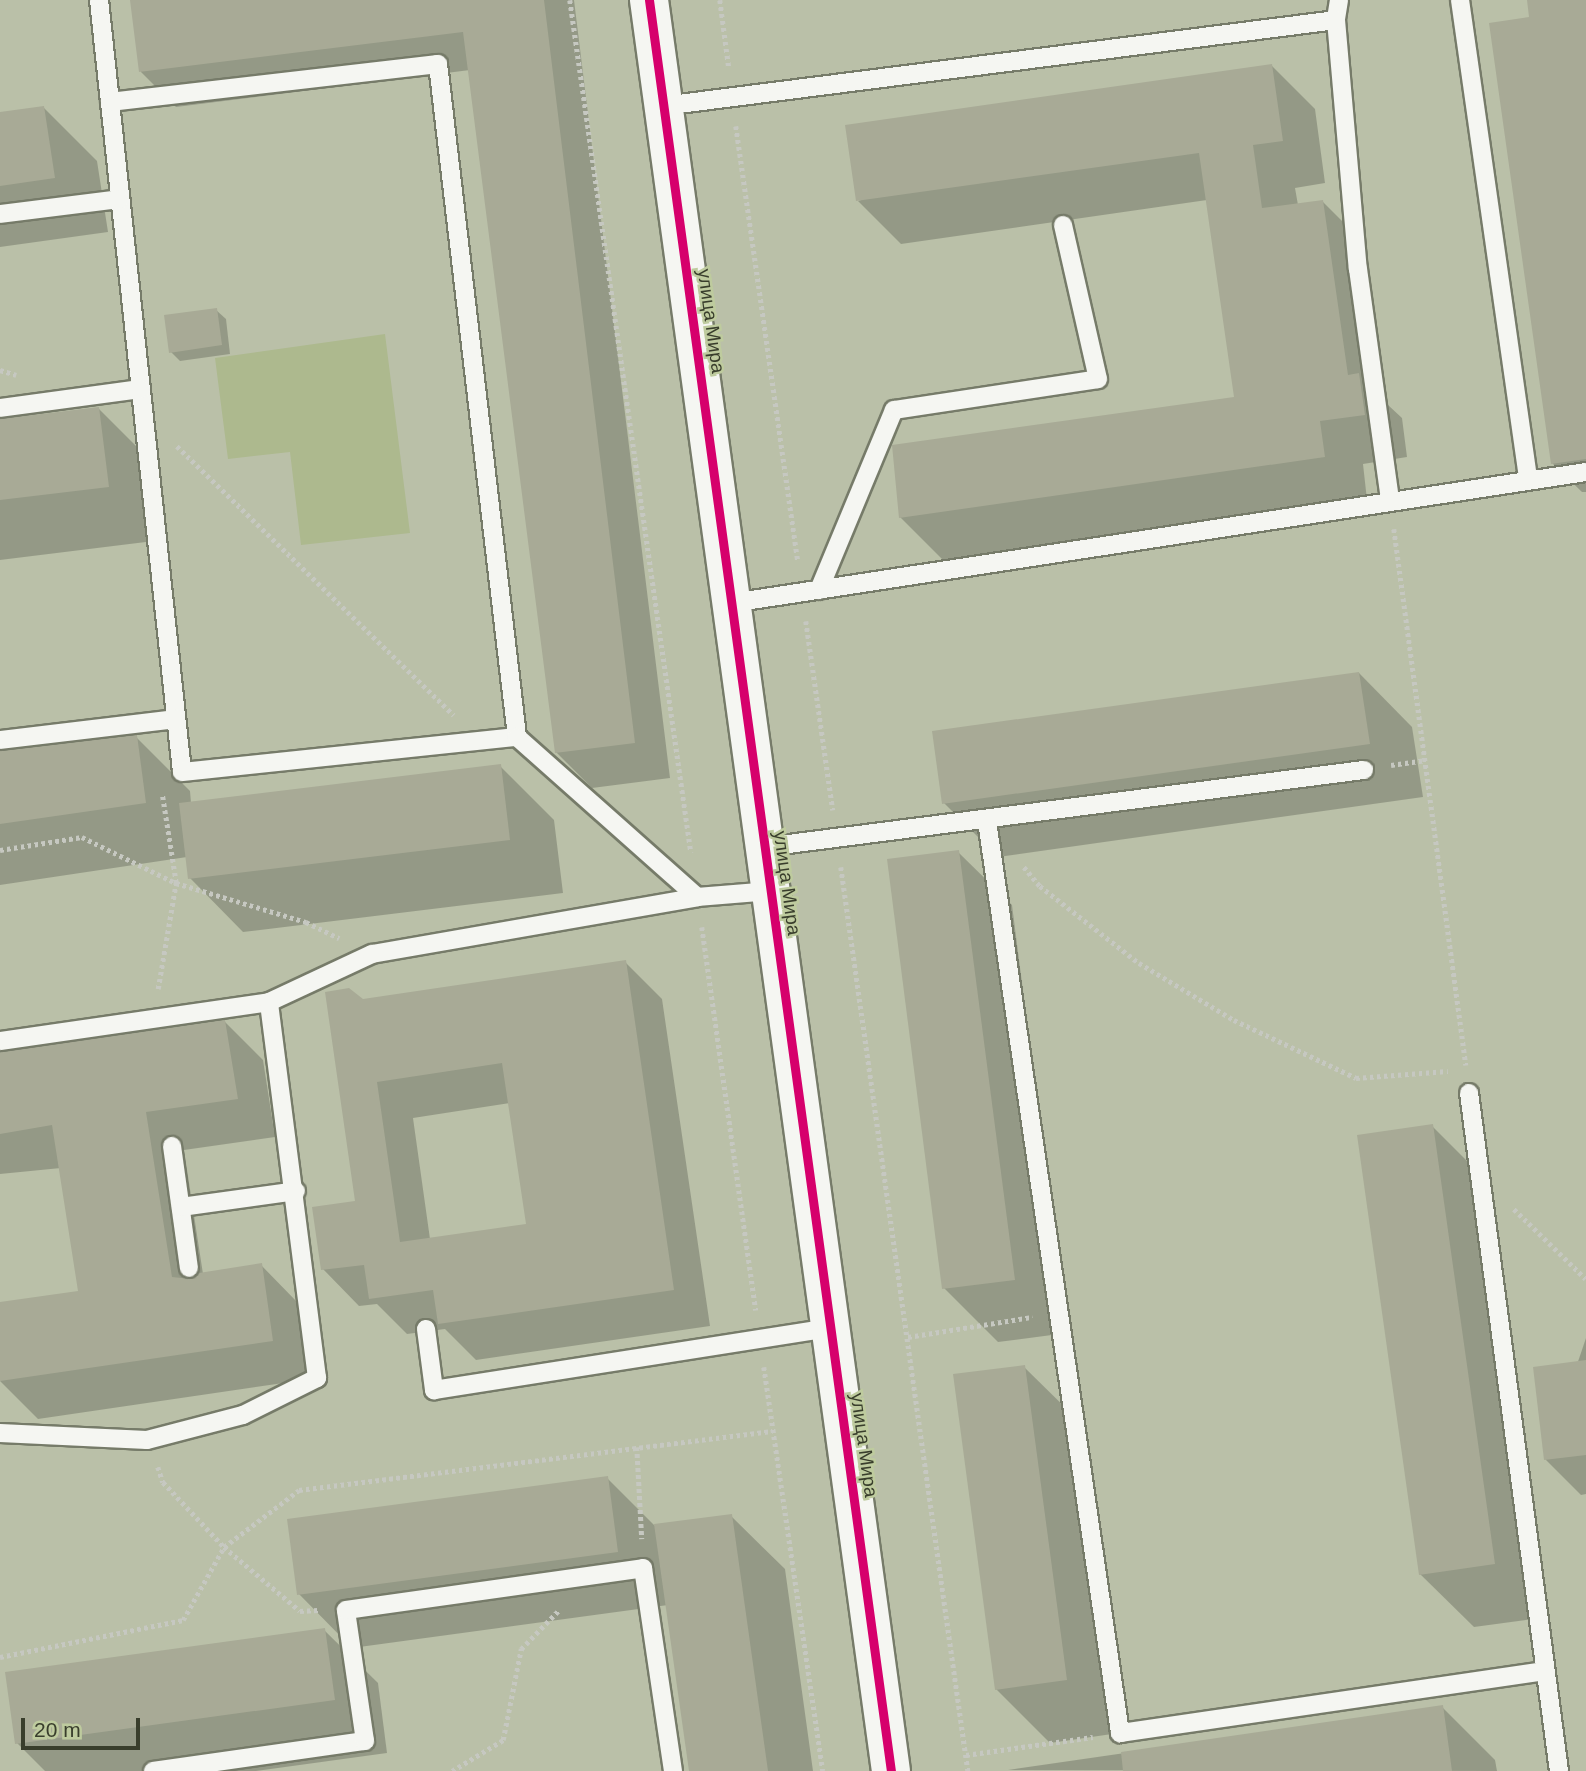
<!DOCTYPE html>
<meta charset="utf-8">
<style>
body{margin:0}
#map{position:relative;width:1586px;height:1771px;overflow:hidden;background:#bac0a8;font-family:Arial,sans-serif}
div>[style]{position:absolute}
[style*='--x']{left:calc(var(--x)*1px);top:calc(var(--y)*1px);width:calc(var(--w)*1px);rotate:calc(var(--a)*1deg)}
.green>*{inset:0;background:#adb98e}
.shadow>*{inset:0;background:#0003}
.building>*{inset:0;background:#a8aa96}
.path>*{height:4.5px;margin-top:-2.25px;transform-origin:0;background:repeating-linear-gradient(90deg,#c6c8c1 0 3.5px,transparent 0 7px)}
.roads{filter:drop-shadow(2px 0 #767b69) drop-shadow(-2px 0 #767b69) drop-shadow(0 2px #767b69) drop-shadow(0 -2px #767b69)}
.service>*{height:18px;margin:-9px;padding:0 9px;transform-origin:9px;border-radius:9px;background:#f5f6f2}
.tertiary>*{height:38px;margin:-19px;padding:0 19px;transform-origin:19px;border-radius:19px;background:#f5f6f2}
.cycleway>*{height:9px;margin:-4.5px;padding:0 4.5px;transform-origin:4.5px;border-radius:4.5px;background:#d6006c}
span{translate:-50% -50%;white-space:nowrap;text-align:center;line-height:1.15;-webkit-text-stroke:5px #becb9e;paint-order:stroke}
.street-label{font-size:19px;color:#393e2c}
.scale{position:absolute;left:21px;top:1718px;width:119px;height:32px;box-sizing:border-box;border:4px solid #393e2c;border-top:0;padding-left:9px;font-size:21px;line-height:24px;white-space:nowrap;color:#393e2c;-webkit-text-stroke:5px #becb9e;paint-order:stroke}
</style>
<div id="map">
<div class="green">
<div style="clip-path:polygon(385px 334px,410px 533px,301px 545px,290px 452px,228px 459px,215px 358px)"></div>
</div>
<div class="shadow">
<div style="clip-path:polygon(131px 0,574px 0,670px 778px,592px 788px,556px 752px,470px 70px,176px 107px,141px 72px)"></div>
<div style="clip-path:polygon(1529px 0,1586px 0,1586px 492px,1582px 492px,1552px 463px)"></div>
<div style="clip-path:polygon(1272px 66px,1315px 109px,1325px 183px,1295px 188px,1298px 205px,1322px 201px,1365px 244px,1388px 405px,1402px 418px,1407px 457px,1363px 464px,1367px 500px,943px 560px,900px 517px,1236px 398px,1207px 200px,901px 244px,858px 201px)"></div>
<div style="clip-path:polygon(44px 108px,97px 161px,108px 232px,0 247px,0 114px)"></div>
<div style="clip-path:polygon(216px 310px,226px 319px,230px 354px,180px 361px,171px 352px)"></div>
<div style="clip-path:polygon(98px 408px,152px 462px,162px 540px,0 560px,0 421px)"></div>
<div style="clip-path:polygon(1359px 673px,1412px 727px,1423px 797px,998px 857px,944px 803px)"></div>
<div style="clip-path:polygon(136px 737px,190px 791px,191px 803px,500px 766px,554px 820px,563px 893px,243px 932px,190px 878px,187px 857px,0 885px,0 755px)"></div>
<div style="clip-path:polygon(958px 852px,1012px 905px,1067px 1333px,998px 1342px,944px 1288px)"></div>
<div style="clip-path:polygon(evenodd,625px 962px,662px 999px,710px 1326px,476px 1360px,445px 1329px,407px 1334px,377px 1304px,359px 1306px,323px 1269px,357px 1202px,363px 1000px,625px 962px,510px 1103px,528px 1225px,430px 1239px,413px 1118px,510px 1103px)"></div>
<div style="clip-path:polygon(225px 1022px,263px 1060px,275px 1137px,184px 1150px,203px 1274px,261px 1265px,299px 1304px,311px 1379px,38px 1419px,0 1381px,0 1304px,80px 1293px,61px 1168px,0 1174px,0 1054px)"></div>
<div style="clip-path:polygon(1432px 1126px,1486px 1180px,1547px 1617px,1474px 1627px,1420px 1574px)"></div>
<div style="clip-path:polygon(1586px 1338px,1586px 1494px,1581px 1495px,1545px 1459px)"></div>
<div style="clip-path:polygon(1024px 1367px,1078px 1420px,1119px 1733px,1050px 1743px,996px 1689px)"></div>
<div style="clip-path:polygon(607px 1478px,655px 1526px,731px 1516px,785px 1569px,813px 1771px,691px 1771px,668px 1605px,352px 1648px,299px 1594px)"></div>
<div style="clip-path:polygon(324px 1630px,378px 1683px,387px 1753px,256px 1771px,45px 1771px,17px 1743px)"></div>
<div style="clip-path:polygon(1442px 1707px,1495px 1760px,1497px 1771px,1008px 1770px)"></div>
</div>
<div class="building">
<div style="clip-path:polygon(130px 0,544px 0,635px 743px,555px 753px,463px 32px,139px 72px)"></div>
<div style="clip-path:polygon(1527px 0,1586px 0,1586px 459px,1551px 464px,1489px 23px,1529px 17px)"></div>
<div style="clip-path:polygon(1272px 64px,1283px 141px,1253px 145px,1262px 208px,1323px 200px,1348px 375px,1359px 373px,1365px 415px,1320px 421px,1325px 457px,899px 518px,892px 445px,1234px 397px,1199px 153px,856px 201px,845px 125px)"></div>
<div style="clip-path:polygon(44px 106px,55px 178px,0 186px,0 112px)"></div>
<div style="clip-path:polygon(217px 308px,222px 345px,169px 353px,164px 315px)"></div>
<div style="clip-path:polygon(99px 407px,109px 487px,0 500px,0 419px)"></div>
<div style="clip-path:polygon(1359px 672px,1370px 744px,942px 804px,932px 731px)"></div>
<div style="clip-path:polygon(137px 735px,146px 803px,0 824px,0 751px)"></div>
<div style="clip-path:polygon(501px 764px,510px 840px,188px 879px,179px 803px)"></div>
<div style="clip-path:polygon(959px 850px,1015px 1280px,942px 1289px,887px 859px)"></div>
<div style="clip-path:polygon(evenodd,626px 960px,674px 1290px,438px 1324px,433px 1290px,369px 1299px,364px 1265px,321px 1270px,312px 1207px,355px 1201px,325px 992px,349px 988px,363px 999px,626px 960px,502px 1063px,526px 1224px,400px 1242px,377px 1082px,502px 1063px)"></div>
<div style="clip-path:polygon(225px 1020px,238px 1099px,146px 1112px,172px 1277px,191px 1279px,199px 1273px,262px 1263px,273px 1341px,0 1381px,0 1302px,78px 1291px,52px 1125px,0 1134px,0 1052px)"></div>
<div style="clip-path:polygon(1433px 1124px,1495px 1564px,1419px 1575px,1357px 1135px)"></div>
<div style="clip-path:polygon(1586px 1360px,1586px 1455px,1544px 1460px,1533px 1367px)"></div>
<div style="clip-path:polygon(1025px 1365px,1067px 1680px,995px 1690px,953px 1374px)"></div>
<div style="clip-path:polygon(608px 1476px,618px 1552px,297px 1595px,287px 1519px)"></div>
<div style="clip-path:polygon(732px 1514px,768px 1771px,689px 1771px,654px 1524px)"></div>
<div style="clip-path:polygon(325px 1628px,335px 1700px,15px 1744px,5px 1672px)"></div>
<div style="clip-path:polygon(1443px 1705px,1452px 1771px,1123px 1771px,1121px 1752px)"></div>
</div>
<div class="path">
<div style="--x:570;--y:0;--w:861;--a:81.92"></div>
<div style="--x:720;--y:0;--w:69;--a:82.5"></div>
<div style="--x:736;--y:126;--w:439;--a:81.9"></div>
<div style="--x:0;--y:370;--w:17;--a:17"></div>
<div style="--x:177;--y:446;--w:386;--a:44.2"></div>
<div style="--x:1394;--y:529;--w:541;--a:82.35"></div>
<div style="--x:806;--y:621;--w:191;--a:81.9"></div>
<div style="--x:1391;--y:765;--w:34;--a:-8"></div>
<div style="--x:0;--y:850;--w:83;--a:-9"></div>
<div style="--x:82;--y:837;--w:105;--a:26.1"></div>
<div style="--x:176;--y:883;--w:136;--a:16.7"></div>
<div style="--x:306;--y:922;--w:37;--a:26"></div>
<div style="--x:841;--y:867;--w:913;--a:82"></div>
<div style="--x:1024;--y:867;--w:25;--a:50"></div>
<div style="--x:1040;--y:886;--w:125;--a:37.9"></div>
<div style="--x:1139;--y:963;--w:111;--a:31"></div>
<div style="--x:1234;--y:1020;--w:135;--a:25.4"></div>
<div style="--x:1356;--y:1078;--w:92;--a:-4.4"></div>
<div style="--x:702;--y:927;--w:387;--a:82"></div>
<div style="--x:158;--y:989;--w:108;--a:-80.4"></div>
<div style="--x:176;--y:883;--w:90;--a:-98.9"></div>
<div style="--x:1514;--y:1209;--w:100;--a:44.2"></div>
<div style="--x:908;--y:1337;--w:126;--a:-9.2"></div>
<div style="--x:764;--y:1367;--w:408;--a:81.7"></div>
<div style="--x:637;--y:1447;--w:92;--a:86.9"></div>
<div style="--x:158;--y:1467;--w:16;--a:72"></div>
<div style="--x:163;--y:1482;--w:89;--a:46.8"></div>
<div style="--x:224;--y:1547;--w:99;--a:40.1"></div>
<div style="--x:300;--y:1611;--w:18;--a:-3"></div>
<div style="--x:0;--y:1657;--w:187;--a:-11.4"></div>
<div style="--x:183;--y:1620;--w:84;--a:-60.7"></div>
<div style="--x:224;--y:1547;--w:94;--a:-37.2"></div>
<div style="--x:299;--y:1490;--w:477;--a:-7.1"></div>
<div style="--x:966;--y:1755;--w:128;--a:-8.1"></div>
<div style="--x:452;--y:1771;--w:60;--a:-31.3"></div>
<div style="--x:503;--y:1740;--w:93;--a:-78.8"></div>
<div style="--x:521;--y:1649;--w:54;--a:-45.7"></div>
</div>
<div class="roads">
<div class="service">
<div style="--x:99;--y:0;--w:776;--a:83.86"></div>
<div style="--x:182;--y:772;--w:337;--a:-6"></div>
<div style="--x:1339;--y:0;--w:20;--a:99"></div>
<div style="--x:1336;--y:20;--w:250;--a:85"></div>
<div style="--x:1358;--y:269;--w:233;--a:82.1"></div>
<div style="--x:1460;--y:0;--w:485;--a:81.9"></div>
<div style="--x:110;--y:102;--w:330;--a:-6.6"></div>
<div style="--x:438;--y:64;--w:678;--a:83.3"></div>
<div style="--x:517;--y:737;--w:241;--a:41.6"></div>
<div style="--x:663;--y:106;--w:678;--a:-7.28"></div>
<div style="--x:0;--y:214;--w:121;--a:-7.1"></div>
<div style="--x:0;--y:408;--w:142;--a:-7.7"></div>
<div style="--x:819;--y:590;--w:195;--a:-67.4"></div>
<div style="--x:894;--y:410;--w:206;--a:-8.6"></div>
<div style="--x:1098;--y:379;--w:158;--a:-102.8"></div>
<div style="--x:732;--y:603;--w:864;--a:-8.72"></div>
<div style="--x:0;--y:740;--w:177;--a:-6.8"></div>
<div style="--x:987;--y:821;--w:922;--a:81.7"></div>
<div style="--x:1120;--y:1733;--w:429;--a:-8.3"></div>
<div style="--x:765;--y:847;--w:604;--a:-7.33"></div>
<div style="--x:0;--y:1041;--w:272;--a:-8.2"></div>
<div style="--x:269;--y:1002;--w:114;--a:-25"></div>
<div style="--x:372;--y:954;--w:330;--a:-9.9"></div>
<div style="--x:697;--y:897;--w:74;--a:-4.6"></div>
<div style="--x:1469;--y:1093;--w:684;--a:82.44"></div>
<div style="--x:172;--y:1146;--w:123;--a:82.1"></div>
<div style="--x:181;--y:1207;--w:116;--a:-7.9"></div>
<div style="--x:426;--y:1329;--w:62;--a:82.5"></div>
<div style="--x:434;--y:1390;--w:401;--a:-8.9"></div>
<div style="--x:0;--y:1433;--w:147;--a:2.7"></div>
<div style="--x:147;--y:1440;--w:99;--a:-14.6"></div>
<div style="--x:243;--y:1415;--w:83;--a:-26.6"></div>
<div style="--x:317;--y:1378;--w:379;--a:-97.3"></div>
<div style="--x:153;--y:1771;--w:214;--a:-8.1"></div>
<div style="--x:365;--y:1741;--w:132;--a:-98.3"></div>
<div style="--x:346;--y:1610;--w:300;--a:-8"></div>
<div style="--x:643;--y:1568;--w:205;--a:81.6"></div>
</div>
<div class="tertiary">
<div style="--x:649;--y:0;--w:1787;--a:82.22"></div>
</div>
</div>
<div class="cycleway">
<div style="--x:649;--y:0;--w:1787;--a:82.22"></div>
</div>
<div class="street-label">
<span style="left:711px;top:321px;rotate:82deg">улица Мира</span>
<span style="left:787px;top:883px;rotate:82deg">улица Мира</span>
<span style="left:864px;top:1445px;rotate:82deg">улица Мира</span>
</div>
<div class="scale">20 m</div>
</div>
